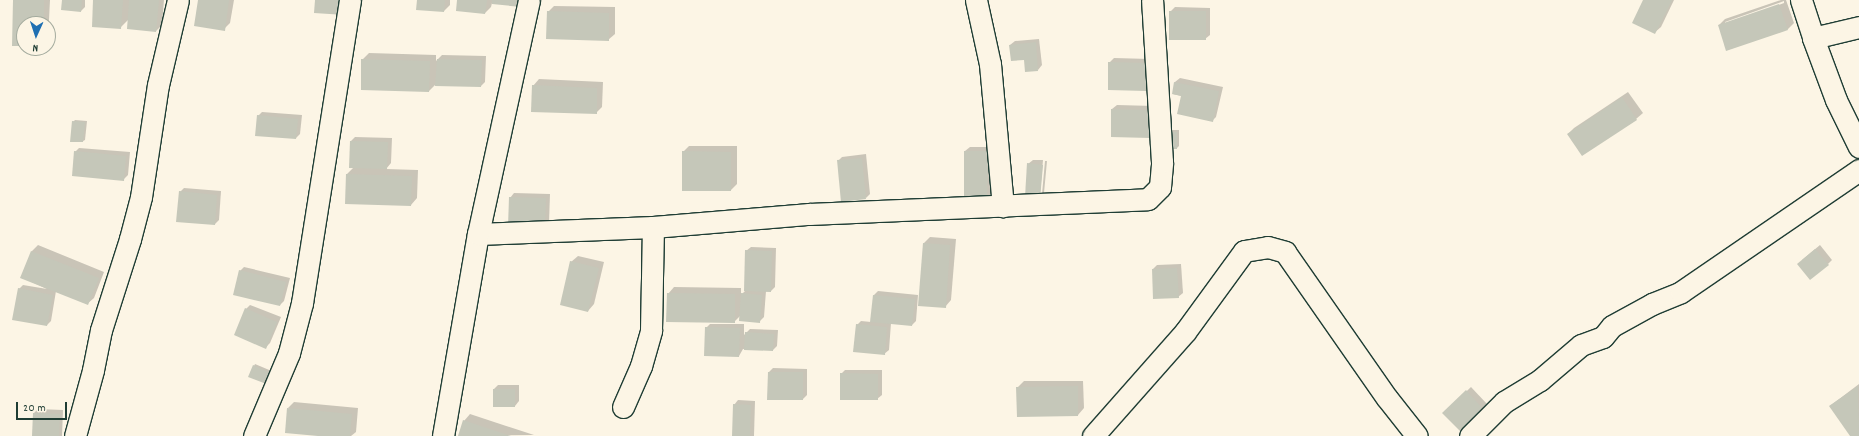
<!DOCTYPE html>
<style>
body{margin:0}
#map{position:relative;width:1859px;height:436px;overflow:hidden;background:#fcf5e5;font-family:Dekko,sans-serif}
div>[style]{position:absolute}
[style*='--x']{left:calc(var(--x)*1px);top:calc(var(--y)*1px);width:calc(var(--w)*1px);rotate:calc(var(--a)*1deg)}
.shadow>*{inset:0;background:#0003}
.building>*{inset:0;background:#c5c7b9}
.roads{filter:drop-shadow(1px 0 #1f3d34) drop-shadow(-1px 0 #1f3d34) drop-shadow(0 1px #1f3d34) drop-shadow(0 -1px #1f3d34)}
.minor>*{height:21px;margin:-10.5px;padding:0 10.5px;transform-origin:10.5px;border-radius:10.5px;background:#fcf5e5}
span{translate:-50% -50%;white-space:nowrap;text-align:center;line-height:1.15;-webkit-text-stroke:3.5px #fcf5e5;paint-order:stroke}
.north{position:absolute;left:16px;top:16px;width:40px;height:40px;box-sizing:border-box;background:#fcf5e5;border:1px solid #a4ab9e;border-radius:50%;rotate:183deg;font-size:11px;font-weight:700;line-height:16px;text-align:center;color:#1f3d34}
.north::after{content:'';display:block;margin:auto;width:14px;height:18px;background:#1f6fb2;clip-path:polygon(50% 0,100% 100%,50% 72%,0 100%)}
.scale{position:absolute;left:16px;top:402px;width:51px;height:18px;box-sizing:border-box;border:2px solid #1f3d34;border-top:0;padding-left:5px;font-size:12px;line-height:14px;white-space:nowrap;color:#1f3d34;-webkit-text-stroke:3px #fcf5e5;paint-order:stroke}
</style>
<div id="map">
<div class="shadow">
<div style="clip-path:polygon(14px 0,50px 0,48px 40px,48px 24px,24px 24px,24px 45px)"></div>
<div style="clip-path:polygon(63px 0,85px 0,85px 7px,81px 11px)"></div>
<div style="clip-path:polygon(94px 0,164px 0,162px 25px,156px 31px,128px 20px,120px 28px)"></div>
<div style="clip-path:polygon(199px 0,234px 0,230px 23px,224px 29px)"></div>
<div style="clip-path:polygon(418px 0,450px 0,450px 5px,444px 11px)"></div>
<div style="clip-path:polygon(458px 0,526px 0,520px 6px,492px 3px,491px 7px,485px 13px)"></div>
<div style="clip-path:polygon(1645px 0,1674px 0,1661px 27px,1654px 33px)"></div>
<div style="clip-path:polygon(evenodd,1781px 0,1786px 0,1794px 23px,1788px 29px,1727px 50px,1719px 25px,1725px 19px,1781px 0,1784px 1px,1784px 3px,1725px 24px,1725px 22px,1784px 1px)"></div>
<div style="clip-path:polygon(554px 6px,615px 7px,615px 34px,608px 40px,548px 12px)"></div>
<div style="clip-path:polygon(1175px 7px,1210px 8px,1210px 35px,1205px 39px,1170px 12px)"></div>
<div style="clip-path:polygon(1039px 39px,1042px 65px,1038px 70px,1010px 45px,1015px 41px)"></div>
<div style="clip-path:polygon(369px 53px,436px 55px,436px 61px,442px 55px,486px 56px,485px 82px,481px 86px,435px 85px,429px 91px,362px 60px)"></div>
<div style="clip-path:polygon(1114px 58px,1150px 59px,1149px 86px,1145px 90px,1109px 63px)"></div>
<div style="clip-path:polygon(1180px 78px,1223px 87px,1216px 117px,1212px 121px,1182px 96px,1173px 94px,1175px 82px)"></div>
<div style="clip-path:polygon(539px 79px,603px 82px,602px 107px,596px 113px,533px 86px)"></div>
<div style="clip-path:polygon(1628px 92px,1643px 113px,1636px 119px,1582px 155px,1568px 134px,1574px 128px)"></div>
<div style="clip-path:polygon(1117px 105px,1154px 106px,1153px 132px,1112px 109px)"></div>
<div style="clip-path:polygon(262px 112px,302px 115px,300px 134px,296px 138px,258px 116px)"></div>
<div style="clip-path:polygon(75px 120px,87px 121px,85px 140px,83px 141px,71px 141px,73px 122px)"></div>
<div style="clip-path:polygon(1168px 130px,1179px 130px,1179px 146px,1177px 148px)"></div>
<div style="clip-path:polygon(355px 137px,392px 138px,391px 163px,386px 169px,418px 170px,417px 198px,411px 205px,346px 203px,347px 174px,354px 167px,351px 141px)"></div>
<div style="clip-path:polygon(689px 146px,737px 146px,737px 184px,731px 190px,683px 152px)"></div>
<div style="clip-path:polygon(970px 147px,992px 147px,991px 194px,987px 198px,965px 151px)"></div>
<div style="clip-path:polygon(79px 148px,130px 152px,128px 175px,123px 180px,75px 152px)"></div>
<div style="clip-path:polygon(866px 154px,870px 194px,866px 198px,838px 161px,842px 157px)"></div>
<div style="clip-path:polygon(1033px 160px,1043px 160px,1040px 194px,1042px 194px,1045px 161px,1047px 161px,1044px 193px,1040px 198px,1026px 196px,1028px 164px)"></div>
<div style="clip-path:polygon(184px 188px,221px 191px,219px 220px,215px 224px,180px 192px)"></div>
<div style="clip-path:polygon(514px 193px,550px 194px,549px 223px,509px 226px,510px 198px)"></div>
<div style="clip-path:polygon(930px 237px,956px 239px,951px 300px,945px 307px,924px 243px)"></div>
<div style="clip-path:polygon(38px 245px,104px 272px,94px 298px,87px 304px,56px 291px,51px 321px,47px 325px,19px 289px,23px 285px,47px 289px,21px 277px,32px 251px)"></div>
<div style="clip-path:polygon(1820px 245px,1832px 260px,1828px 264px,1802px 260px)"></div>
<div style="clip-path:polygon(751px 247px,776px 248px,775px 287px,771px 291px,766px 291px,764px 317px,760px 321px,740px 316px,734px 322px,668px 294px,674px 287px,741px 288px,741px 295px,745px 291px,746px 251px)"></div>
<div style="clip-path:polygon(578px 256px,604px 262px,594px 304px,588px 311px,571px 262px)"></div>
<div style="clip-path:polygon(1181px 264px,1183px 293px,1178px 297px,1153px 269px,1157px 265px)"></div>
<div style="clip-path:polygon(244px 267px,290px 278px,284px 301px,280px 305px,240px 271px)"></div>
<div style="clip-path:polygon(878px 291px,918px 295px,916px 321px,912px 325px,891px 323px,889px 350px,884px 354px,857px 325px,861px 321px,871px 322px,874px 295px)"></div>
<div style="clip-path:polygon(250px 305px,281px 317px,270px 343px,266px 347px,246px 309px)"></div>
<div style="clip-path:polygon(710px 324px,744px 324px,744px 335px,750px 329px,778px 330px,777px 346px,773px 350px,743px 349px,739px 356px,705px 355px,706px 328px)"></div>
<div style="clip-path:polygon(255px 364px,274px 372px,270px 382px,254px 366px)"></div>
<div style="clip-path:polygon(773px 368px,807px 369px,807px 395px,803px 399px,769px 372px)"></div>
<div style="clip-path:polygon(845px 370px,882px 370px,882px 395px,877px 399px,841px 374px)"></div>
<div style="clip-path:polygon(1024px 381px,1083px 381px,1084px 408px,1078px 415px,1017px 388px)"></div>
<div style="clip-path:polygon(1859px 384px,1859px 436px,1851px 436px,1830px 406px)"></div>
<div style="clip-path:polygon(498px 385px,519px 385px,519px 401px,515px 406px,494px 389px)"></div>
<div style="clip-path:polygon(1471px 387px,1487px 404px,1460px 430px,1444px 413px)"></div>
<div style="clip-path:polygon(738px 400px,755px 401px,754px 436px,733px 436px,734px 405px)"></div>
<div style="clip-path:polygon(294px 402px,358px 408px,356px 432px,351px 436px,329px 436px,288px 408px)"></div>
<div style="clip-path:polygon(38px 409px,63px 410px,62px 436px,33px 436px,34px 413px)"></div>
<div style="clip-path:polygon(470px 414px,534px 435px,459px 436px,464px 421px)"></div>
</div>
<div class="building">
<div style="clip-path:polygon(13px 0,44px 0,44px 24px,24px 24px,24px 46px,12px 46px)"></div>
<div style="clip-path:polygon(62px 0,82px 0,81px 12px,61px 10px)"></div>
<div style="clip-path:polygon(93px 0,123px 0,121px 29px,92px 27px)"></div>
<div style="clip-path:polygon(129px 0,159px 0,156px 32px,127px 29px)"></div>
<div style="clip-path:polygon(198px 0,229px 0,225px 31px,194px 26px)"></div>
<div style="clip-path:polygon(315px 0,346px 0,345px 15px,314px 13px)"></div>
<div style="clip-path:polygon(417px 0,445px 0,444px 12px,416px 10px)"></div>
<div style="clip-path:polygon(457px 0,487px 0,485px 14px,456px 11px)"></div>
<div style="clip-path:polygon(492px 0,521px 0,521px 7px,492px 4px)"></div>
<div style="clip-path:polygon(1643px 0,1672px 0,1655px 34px,1632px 23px)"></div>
<div style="clip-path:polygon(1779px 4px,1788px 30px,1726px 51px,1718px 25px)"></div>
<div style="clip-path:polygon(547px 11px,609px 13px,609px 41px,546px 39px)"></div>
<div style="clip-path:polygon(1169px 11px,1206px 11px,1206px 40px,1169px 40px)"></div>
<div style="clip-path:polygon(1036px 42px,1038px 71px,1025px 72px,1024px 60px,1011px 61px,1009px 45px)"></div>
<div style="clip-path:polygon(361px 59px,430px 61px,429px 92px,361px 90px)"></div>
<div style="clip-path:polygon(437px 59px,482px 60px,481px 87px,435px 86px)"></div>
<div style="clip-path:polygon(1108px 62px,1146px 63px,1146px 91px,1108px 90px)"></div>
<div style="clip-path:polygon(1174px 82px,1219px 91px,1213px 122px,1177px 114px,1181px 96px,1172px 94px)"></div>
<div style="clip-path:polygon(532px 85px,597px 88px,597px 114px,531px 112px)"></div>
<div style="clip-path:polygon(1622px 97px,1637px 120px,1582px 156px,1567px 134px)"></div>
<div style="clip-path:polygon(1111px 109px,1151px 110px,1150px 138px,1111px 137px)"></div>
<div style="clip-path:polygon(257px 115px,298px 119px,296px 139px,255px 136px)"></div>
<div style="clip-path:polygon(72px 121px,85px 122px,83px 142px,70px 142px)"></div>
<div style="clip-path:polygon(1165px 132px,1177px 132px,1177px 149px,1165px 149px)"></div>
<div style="clip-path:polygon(350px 141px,388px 142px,387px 169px,349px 168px)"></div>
<div style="clip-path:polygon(74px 151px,126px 156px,124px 181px,72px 176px)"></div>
<div style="clip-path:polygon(682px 151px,731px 152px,731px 191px,682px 191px)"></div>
<div style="clip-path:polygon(964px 151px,988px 151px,987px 199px,964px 199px)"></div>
<div style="clip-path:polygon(862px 158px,866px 199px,841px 202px,837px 160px)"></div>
<div style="clip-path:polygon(1027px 163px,1043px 165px,1040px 199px,1025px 197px)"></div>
<div style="clip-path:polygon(346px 174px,412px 176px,411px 206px,345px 204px)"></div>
<div style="clip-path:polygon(179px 191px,217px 195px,215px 225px,176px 222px)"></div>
<div style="clip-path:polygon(509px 197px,546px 198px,545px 228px,508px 227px)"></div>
<div style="clip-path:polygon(923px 243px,950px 245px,946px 308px,918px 306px)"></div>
<div style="clip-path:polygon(1815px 249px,1829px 265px,1810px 280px,1797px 264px)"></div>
<div style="clip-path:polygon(745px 250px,772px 251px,771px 292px,744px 291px)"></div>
<div style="clip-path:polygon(31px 251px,99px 278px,88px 305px,20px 278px)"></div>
<div style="clip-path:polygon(570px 261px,599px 268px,588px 312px,560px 305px)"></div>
<div style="clip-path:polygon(1177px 268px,1179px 298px,1153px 299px,1152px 269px)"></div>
<div style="clip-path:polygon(239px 270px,286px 282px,280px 306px,233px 295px)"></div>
<div style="clip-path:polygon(18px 288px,53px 295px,47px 326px,12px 320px)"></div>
<div style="clip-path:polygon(667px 293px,735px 294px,735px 323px,666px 322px)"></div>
<div style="clip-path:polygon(741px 293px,762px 295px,760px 323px,739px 321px)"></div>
<div style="clip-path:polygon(873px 295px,915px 299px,912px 326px,870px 322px)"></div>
<div style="clip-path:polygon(245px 308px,277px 322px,266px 349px,234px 335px)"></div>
<div style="clip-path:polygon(856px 324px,887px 327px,885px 355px,853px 352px)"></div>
<div style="clip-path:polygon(705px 327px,740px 328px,739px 357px,704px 356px)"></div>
<div style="clip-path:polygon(745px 332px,774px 334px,773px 351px,744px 350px)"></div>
<div style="clip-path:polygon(253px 365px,273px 374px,269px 385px,248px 377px)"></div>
<div style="clip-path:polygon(768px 372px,803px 372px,803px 400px,767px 400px)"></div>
<div style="clip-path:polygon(840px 373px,878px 374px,878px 400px,840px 400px)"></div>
<div style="clip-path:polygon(1078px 386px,1078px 416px,1017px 417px,1016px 387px)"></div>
<div style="clip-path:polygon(1858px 386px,1859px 436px,1850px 436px,1829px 406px)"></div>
<div style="clip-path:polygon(493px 389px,515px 389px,515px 407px,493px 407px)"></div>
<div style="clip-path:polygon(1466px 390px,1483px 409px,1460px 431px,1442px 413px)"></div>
<div style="clip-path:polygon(733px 404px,751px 405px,750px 436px,732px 436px)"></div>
<div style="clip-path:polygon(287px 408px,352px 414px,350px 436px,318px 436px,285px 433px)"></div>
<div style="clip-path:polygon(33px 413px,60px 414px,59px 436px,32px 436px)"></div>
<div style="clip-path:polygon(463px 420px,511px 436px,458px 436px)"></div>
</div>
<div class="roads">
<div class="minor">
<div style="--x:976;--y:0;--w:66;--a:77.7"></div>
<div style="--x:990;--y:64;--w:143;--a:84.8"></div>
<div style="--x:1801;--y:0;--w:40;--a:72"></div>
<div style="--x:1813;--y:38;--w:66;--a:69.6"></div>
<div style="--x:1836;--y:100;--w:52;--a:63.9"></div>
<div style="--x:1813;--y:38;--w:47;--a:-13.4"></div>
<div style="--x:478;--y:234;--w:175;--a:-2.3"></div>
<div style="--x:653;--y:227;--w:157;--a:-4.8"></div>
<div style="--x:809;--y:214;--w:339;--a:-2.5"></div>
<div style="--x:1148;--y:199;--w:17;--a:-45"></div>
<div style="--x:1160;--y:187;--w:25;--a:-85"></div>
<div style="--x:1162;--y:162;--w:162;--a:-93.5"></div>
<div style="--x:623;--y:407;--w:45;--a:-66.3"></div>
<div style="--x:641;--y:366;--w:37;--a:-74"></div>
<div style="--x:651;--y:330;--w:103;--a:-88.9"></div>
<div style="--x:75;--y:436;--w:68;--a:-74.7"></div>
<div style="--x:93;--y:370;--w:41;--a:-78.7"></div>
<div style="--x:101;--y:330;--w:96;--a:-72.3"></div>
<div style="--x:130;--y:239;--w:43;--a:-75.3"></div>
<div style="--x:141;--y:197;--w:113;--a:-81.4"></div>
<div style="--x:158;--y:85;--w:87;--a:-76.8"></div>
<div style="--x:254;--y:436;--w:90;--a:-67.1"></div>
<div style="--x:289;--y:353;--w:52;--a:-75.4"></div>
<div style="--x:302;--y:303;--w:307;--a:-81"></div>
<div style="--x:443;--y:436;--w:205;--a:-80.2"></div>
<div style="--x:478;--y:234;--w:239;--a:-77.7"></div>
<div style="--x:1093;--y:436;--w:139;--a:-48.5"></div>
<div style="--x:1185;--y:332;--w:100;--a:-53.9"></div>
<div style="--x:1244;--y:251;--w:24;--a:-9"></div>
<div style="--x:1268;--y:247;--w:18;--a:16"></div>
<div style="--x:1285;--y:252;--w:178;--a:55.1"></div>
<div style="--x:1387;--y:398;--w:48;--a:51.7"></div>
<div style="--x:1470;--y:436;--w:48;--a:-45"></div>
<div style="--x:1504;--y:402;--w:42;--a:-31.4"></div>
<div style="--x:1540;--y:380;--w:54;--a:-40.5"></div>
<div style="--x:1581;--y:345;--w:23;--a:-20"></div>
<div style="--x:1603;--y:337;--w:14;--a:-51"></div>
<div style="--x:1612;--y:326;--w:46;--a:-28.8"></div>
<div style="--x:1652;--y:304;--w:31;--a:-22"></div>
<div style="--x:1681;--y:292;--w:216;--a:-34.4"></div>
</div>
</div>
<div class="north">N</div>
<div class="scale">20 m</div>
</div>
